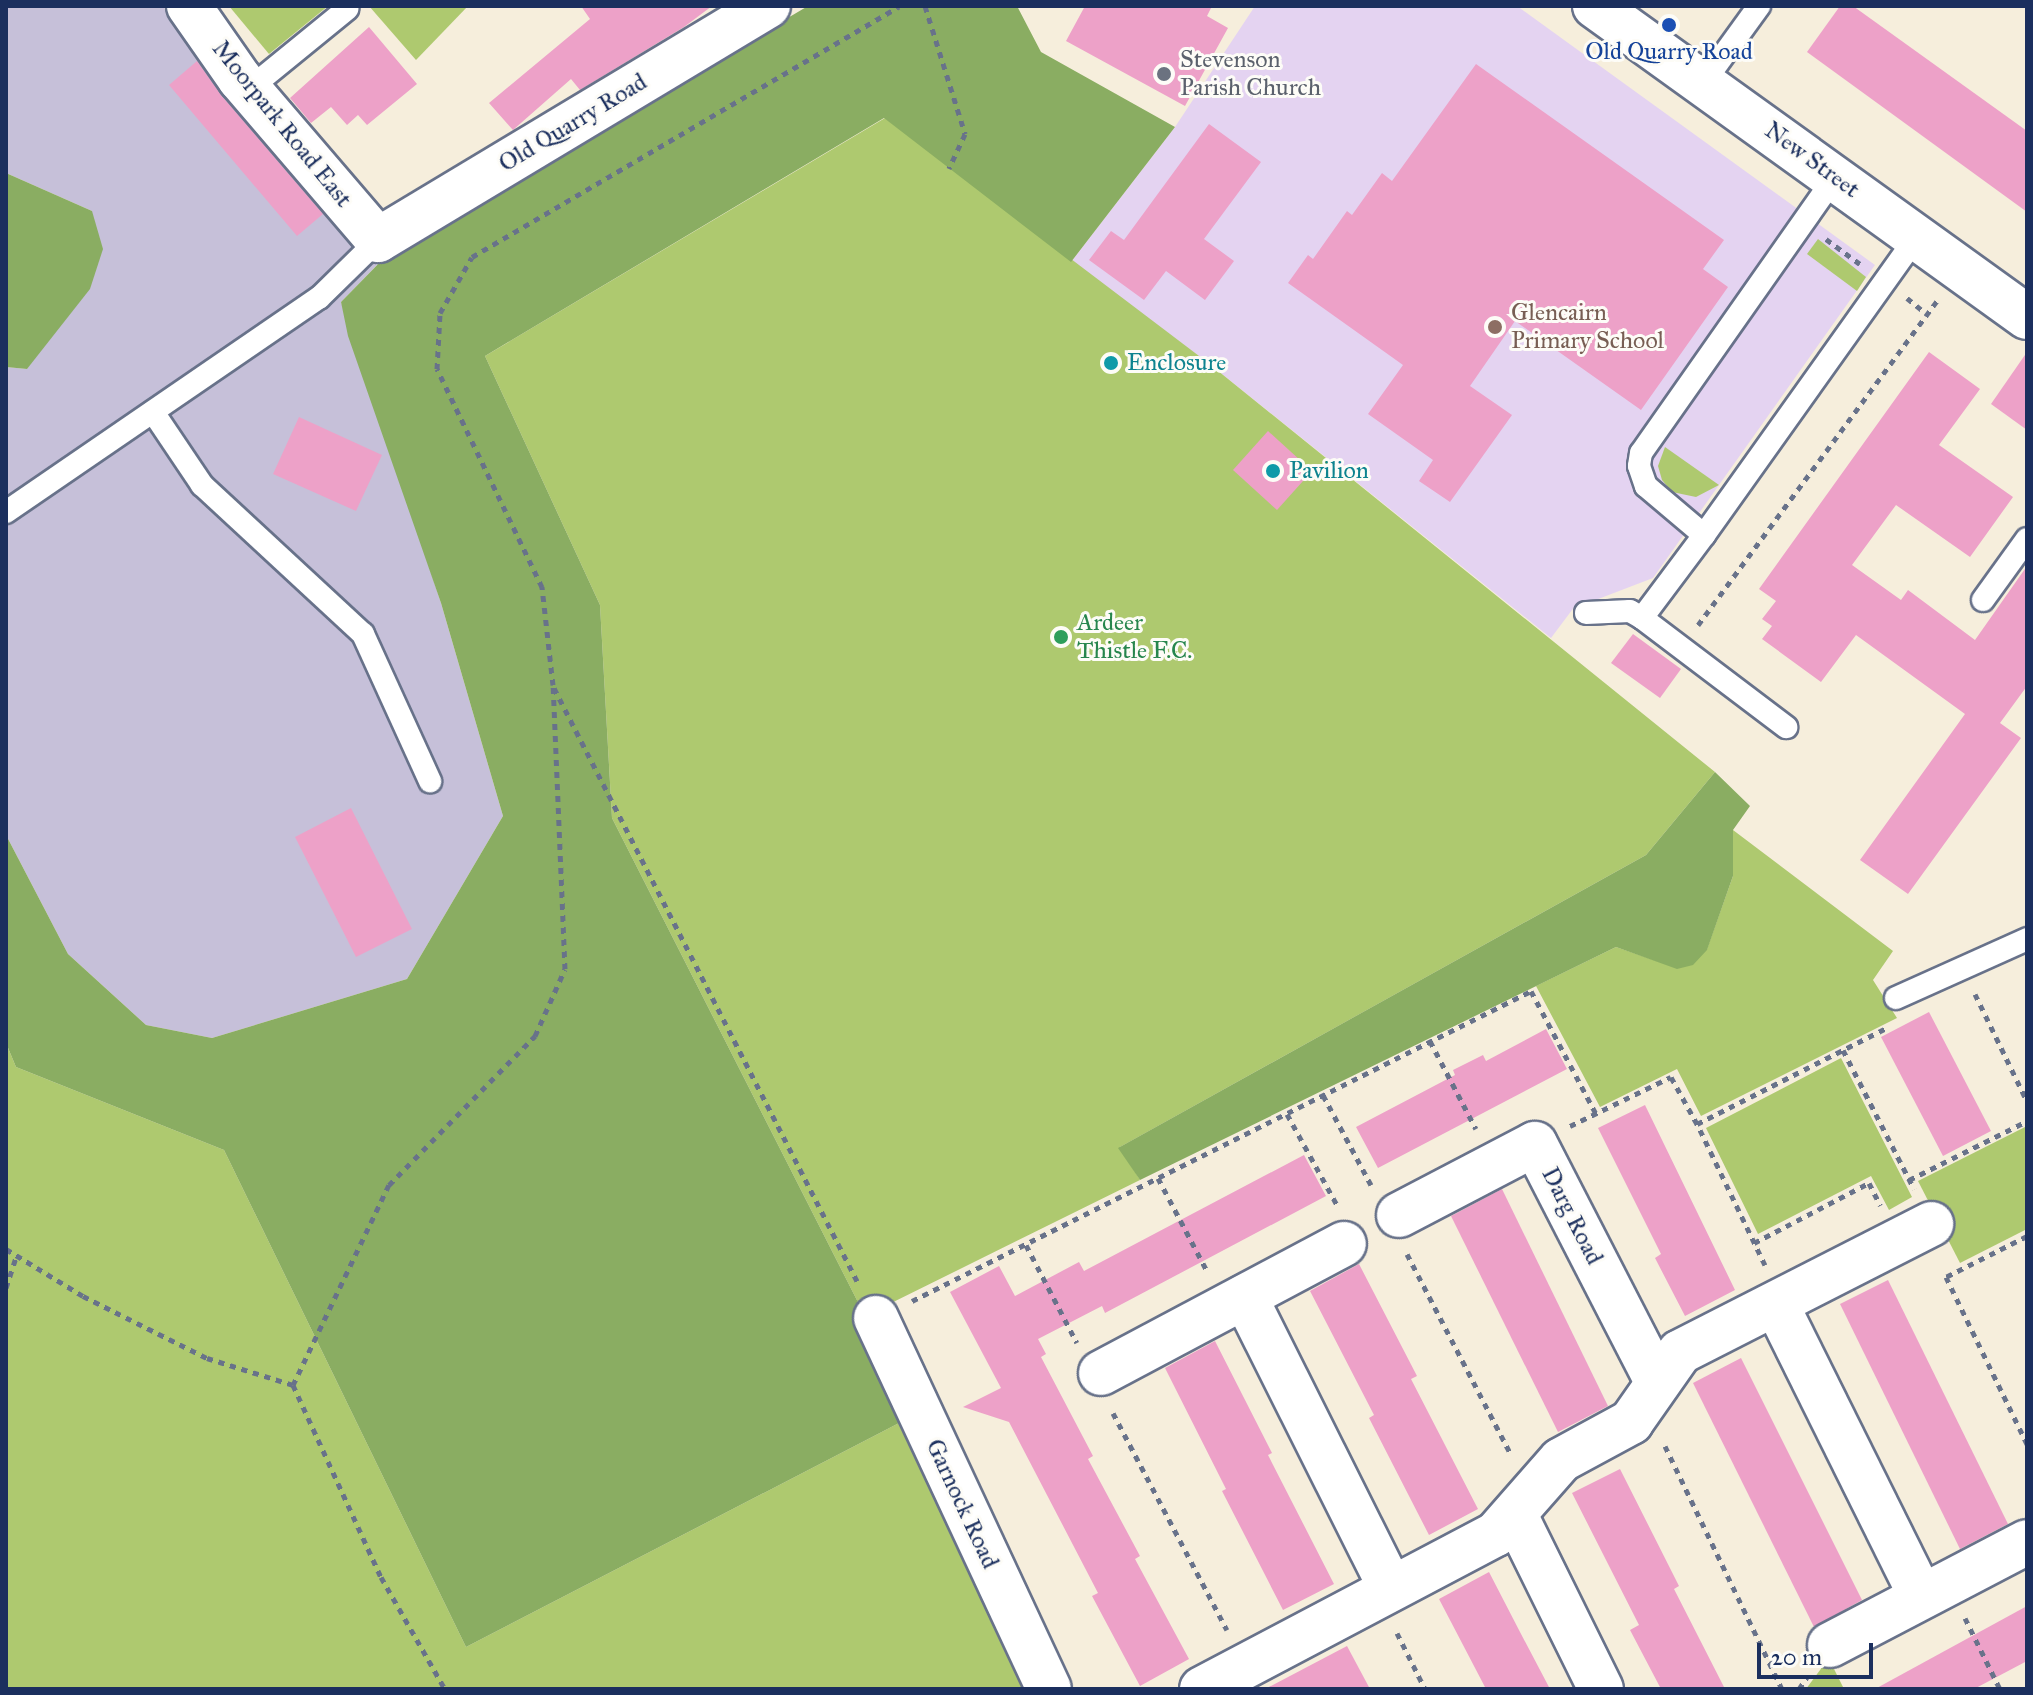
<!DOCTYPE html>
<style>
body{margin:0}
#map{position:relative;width:2033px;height:1695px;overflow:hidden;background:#f6eedc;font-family:"IM FELL Great Primer",serif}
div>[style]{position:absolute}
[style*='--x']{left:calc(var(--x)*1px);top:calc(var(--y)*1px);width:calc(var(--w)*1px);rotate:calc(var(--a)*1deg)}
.built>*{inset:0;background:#e4d3f1}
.industrial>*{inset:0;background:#c6c0d9}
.green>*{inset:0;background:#aec96f}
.forest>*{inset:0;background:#8aad62}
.building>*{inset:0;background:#eda1c8}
.path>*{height:5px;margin-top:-2.5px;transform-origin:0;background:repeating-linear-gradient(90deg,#68728a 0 6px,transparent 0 12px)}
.roads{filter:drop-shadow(2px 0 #68728a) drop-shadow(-2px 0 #68728a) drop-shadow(0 2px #68728a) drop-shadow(0 -2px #68728a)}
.lane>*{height:22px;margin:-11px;padding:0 11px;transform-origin:11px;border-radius:11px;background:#fff}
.street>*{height:44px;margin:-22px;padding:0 22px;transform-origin:22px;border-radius:22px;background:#fff}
.secondary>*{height:44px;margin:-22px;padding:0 22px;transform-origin:22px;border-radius:22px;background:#fff}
.dots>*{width:22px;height:22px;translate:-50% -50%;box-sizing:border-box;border:4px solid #fdfcf7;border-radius:50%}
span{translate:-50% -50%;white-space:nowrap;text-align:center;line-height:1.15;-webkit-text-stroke:6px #fdfcf7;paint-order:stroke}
.transit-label{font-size:24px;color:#164399}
.worship-label{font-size:24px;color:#5b616d}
.left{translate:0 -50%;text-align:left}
.street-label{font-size:24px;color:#1b2f5e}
.education-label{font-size:24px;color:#785e54}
.culture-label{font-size:24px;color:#0d838f}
.leisure-label{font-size:24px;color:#27864d}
.frame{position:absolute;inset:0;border:8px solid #1b2f5e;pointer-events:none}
.scale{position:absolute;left:1757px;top:1643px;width:116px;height:36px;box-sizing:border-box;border:4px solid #1b2f5e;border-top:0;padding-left:10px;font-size:24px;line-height:28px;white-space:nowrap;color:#1b2f5e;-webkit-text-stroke:6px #fdfcf7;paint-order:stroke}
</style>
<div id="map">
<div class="built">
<div style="clip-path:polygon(1255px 6px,1517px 6px,1875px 265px,1653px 578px,1593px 601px,1578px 602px,1551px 638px,1207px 362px,1071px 262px,1175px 127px)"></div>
</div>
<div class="industrial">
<div style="clip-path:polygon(6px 6px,163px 6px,201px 57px,379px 263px,341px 302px,441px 603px,503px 816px,407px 979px,212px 1038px,146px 1025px,68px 954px,6px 835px,6px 367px,27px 369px,92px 211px,6px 173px)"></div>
</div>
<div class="green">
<div style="clip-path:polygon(229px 6px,328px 6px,269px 54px)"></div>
<div style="clip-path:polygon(369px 6px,468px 6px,416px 60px)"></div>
<div style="clip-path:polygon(885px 118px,1207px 362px,1715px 772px,1646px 855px,1120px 1147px,1140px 1180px,865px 1316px,612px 818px,600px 605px,485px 356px)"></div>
<div style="clip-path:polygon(1818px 239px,1866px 277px,1857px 291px,1807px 254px)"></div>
<div style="clip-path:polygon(1665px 447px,1719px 485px,1696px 497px,1672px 492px,1662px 480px,1658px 466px)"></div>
<div style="clip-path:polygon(1733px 830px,1893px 951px,1873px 980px,1897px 1018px,1701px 1116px,1677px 1069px,1600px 1107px,1536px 986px,1616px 947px,1677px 968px,1707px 949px,1733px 876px)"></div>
<div style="clip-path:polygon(6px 1043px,16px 1067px,224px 1150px,466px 1647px,901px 1422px,1024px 1689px,6px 1689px)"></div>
<div style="clip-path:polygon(1841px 1058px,1912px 1197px,1889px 1210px,1871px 1176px,1758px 1234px,1706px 1128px)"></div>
<div style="clip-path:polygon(2027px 1126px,2027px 1229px,1960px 1263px,1918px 1181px)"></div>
<div style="clip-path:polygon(1831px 1663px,1844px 1689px,1806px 1689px,1823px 1666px)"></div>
</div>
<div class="forest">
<div style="clip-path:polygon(808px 6px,1017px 6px,1041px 52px,1175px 127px,1071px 262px,884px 118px,485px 356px,600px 605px,612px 818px,865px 1316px,901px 1422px,466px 1647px,224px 1150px,16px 1067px,6px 1043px,6px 835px,68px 954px,146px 1025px,212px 1038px,407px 979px,503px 816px,441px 603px,348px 336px,341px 302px,386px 256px)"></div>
<div style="clip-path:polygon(6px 173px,92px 211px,103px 249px,90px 289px,27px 369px,6px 367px)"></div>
<div style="clip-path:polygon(1715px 772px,1750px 806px,1733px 830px,1733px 876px,1707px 950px,1693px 965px,1677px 969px,1616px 947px,1140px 1180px,1118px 1148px,1646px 855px)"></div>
</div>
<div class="building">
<div style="clip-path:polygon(581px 6px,712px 6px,684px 27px,580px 90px,571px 79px,513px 130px,489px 103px,590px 19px)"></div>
<div style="clip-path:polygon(1085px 6px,1212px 6px,1207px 16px,1228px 28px,1185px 106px,1066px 41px)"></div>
<div style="clip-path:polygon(1840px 6px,1853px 6px,2027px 131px,2027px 212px,1807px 52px)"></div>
<div style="clip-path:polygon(369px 27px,417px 84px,367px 125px,358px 115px,347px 125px,331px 107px,311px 123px,290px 98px)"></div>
<div style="clip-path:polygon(197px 61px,221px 95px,323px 214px,297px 236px,169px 85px)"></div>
<div style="clip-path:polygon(1476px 64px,1724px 240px,1703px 269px,1728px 287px,1641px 410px,1515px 321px,1470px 386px,1512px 415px,1450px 502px,1419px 481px,1433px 460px,1368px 414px,1403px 365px,1288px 283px,1308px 255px,1313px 259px,1347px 211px,1352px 215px,1382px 173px,1392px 181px)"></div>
<div style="clip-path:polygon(1209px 124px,1261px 162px,1204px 239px,1234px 261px,1205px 300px,1166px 271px,1144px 300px,1089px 260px,1111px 231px,1124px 240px)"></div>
<div style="clip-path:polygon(1929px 352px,1980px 389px,1939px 445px,2013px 497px,1970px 557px,1896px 505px,1852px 565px,1901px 600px,1908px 590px,1975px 640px,2027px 566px,2027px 686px,2000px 723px,2021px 738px,1908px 894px,1860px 860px,1965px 714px,1856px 635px,1821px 682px,1762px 639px,1772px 626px,1762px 619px,1776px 601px,1759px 589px)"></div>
<div style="clip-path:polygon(2027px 352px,2027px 430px,1991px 404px)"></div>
<div style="clip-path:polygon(299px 417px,382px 455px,356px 511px,273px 474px)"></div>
<div style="clip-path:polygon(1268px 431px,1312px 471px,1277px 510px,1233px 470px)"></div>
<div style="clip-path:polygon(1633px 634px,1681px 669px,1660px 698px,1611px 663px)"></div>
<div style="clip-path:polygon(351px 808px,412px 929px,356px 957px,295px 837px)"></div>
<div style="clip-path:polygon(1929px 1012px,1991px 1131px,1943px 1156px,1881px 1037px)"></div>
<div style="clip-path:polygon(1546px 1029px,1567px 1069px,1378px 1168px,1356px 1127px,1455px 1075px,1453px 1070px,1483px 1055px,1486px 1061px)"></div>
<div style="clip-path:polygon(1645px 1105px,1735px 1290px,1685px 1316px,1655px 1258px,1661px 1254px,1598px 1128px)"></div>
<div style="clip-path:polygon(1304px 1155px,1326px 1196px,1105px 1313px,1102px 1306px,1038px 1339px,1046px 1354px,1041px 1357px,1093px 1456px,1088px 1459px,1140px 1556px,1135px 1559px,1189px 1659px,1140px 1686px,1092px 1596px,1098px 1593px,1009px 1422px,963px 1407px,1001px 1388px,950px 1292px,999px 1266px,1015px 1296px,1079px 1262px,1084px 1271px)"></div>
<div style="clip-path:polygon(1502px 1189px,1608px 1406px,1558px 1432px,1451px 1216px)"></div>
<div style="clip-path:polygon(1359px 1264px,1417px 1376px,1411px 1379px,1478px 1509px,1429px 1535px,1369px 1418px,1374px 1415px,1310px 1291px)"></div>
<div style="clip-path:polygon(1888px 1280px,2008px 1524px,1960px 1549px,1840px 1304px)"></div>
<div style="clip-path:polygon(1215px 1341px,1272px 1453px,1268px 1455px,1334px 1584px,1283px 1610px,1222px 1491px,1226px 1489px,1165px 1368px)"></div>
<div style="clip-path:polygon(1741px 1358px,1862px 1600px,1814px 1627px,1693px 1383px)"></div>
<div style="clip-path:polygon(1620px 1469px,1679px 1586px,1674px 1589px,1725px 1689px,1661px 1689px,1630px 1630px,1639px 1625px,1572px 1493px)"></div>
<div style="clip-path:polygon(1489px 1572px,1520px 1632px,1550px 1689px,1486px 1689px,1439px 1599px)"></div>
<div style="clip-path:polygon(2027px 1606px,2027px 1661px,1974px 1689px,1875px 1689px)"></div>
<div style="clip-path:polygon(1347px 1646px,1370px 1689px,1265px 1689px)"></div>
</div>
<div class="path">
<div style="--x:925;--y:6;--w:134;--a:72.6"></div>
<div style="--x:965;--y:134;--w:38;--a:115"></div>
<div style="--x:1826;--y:239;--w:42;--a:36.3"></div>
<div style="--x:1907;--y:298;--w:26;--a:39"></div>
<div style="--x:1698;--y:625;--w:403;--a:-53.6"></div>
<div style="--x:554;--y:688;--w:666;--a:62.93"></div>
<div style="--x:1975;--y:994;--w:119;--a:64.1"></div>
<div style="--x:1430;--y:1041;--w:99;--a:62.4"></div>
<div style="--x:1843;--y:1050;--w:156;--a:62.9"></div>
<div style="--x:1323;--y:1095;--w:102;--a:61.9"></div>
<div style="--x:1287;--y:1114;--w:104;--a:61.2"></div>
<div style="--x:1570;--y:1126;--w:112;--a:-25.9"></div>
<div style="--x:1671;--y:1077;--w:54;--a:61"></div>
<div style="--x:1158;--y:1178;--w:105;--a:62.2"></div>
<div style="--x:1909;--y:1180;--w:132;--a:-26.6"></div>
<div style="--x:2027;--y:1236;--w:91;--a:153.2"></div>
<div style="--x:1946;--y:1277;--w:186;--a:64.1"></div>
<div style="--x:1754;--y:1243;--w:130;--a:-27.6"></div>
<div style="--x:1869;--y:1183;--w:25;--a:63"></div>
<div style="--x:1026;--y:1245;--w:110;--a:62.5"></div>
<div style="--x:6;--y:1249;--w:90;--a:31.4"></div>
<div style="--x:83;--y:1296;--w:139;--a:26.6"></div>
<div style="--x:207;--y:1358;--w:90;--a:17.4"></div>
<div style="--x:293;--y:1385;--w:211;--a:65.4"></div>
<div style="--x:381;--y:1577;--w:129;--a:60.3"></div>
<div style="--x:1407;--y:1254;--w:226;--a:62.6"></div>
<div style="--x:1765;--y:1265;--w:157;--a:-115.7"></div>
<div style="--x:1697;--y:1124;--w:214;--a:-26.9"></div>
<div style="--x:6;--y:1288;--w:33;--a:-72"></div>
<div style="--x:912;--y:1301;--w:692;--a:-26.6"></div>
<div style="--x:1531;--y:991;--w:139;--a:62.1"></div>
<div style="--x:293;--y:1385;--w:222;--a:-64.4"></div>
<div style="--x:389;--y:1185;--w:209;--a:-45.6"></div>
<div style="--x:535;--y:1036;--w:73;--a:-65.9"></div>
<div style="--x:565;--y:969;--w:284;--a:-92.4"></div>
<div style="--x:553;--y:685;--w:99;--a:-96.4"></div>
<div style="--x:542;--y:587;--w:242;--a:-115.7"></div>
<div style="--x:437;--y:369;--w:56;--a:-86.9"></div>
<div style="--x:440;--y:313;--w:64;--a:-60.3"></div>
<div style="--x:472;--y:257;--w:495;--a:-30.4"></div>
<div style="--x:1113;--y:1413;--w:245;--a:62.3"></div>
<div style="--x:1665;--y:1446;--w:270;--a:64.3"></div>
<div style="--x:1965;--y:1618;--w:79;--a:63.8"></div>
<div style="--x:1397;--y:1633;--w:63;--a:63.4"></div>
<div style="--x:1770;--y:1664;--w:23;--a:-29"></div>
<div style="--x:1799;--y:1689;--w:14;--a:-56"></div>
</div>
<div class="roads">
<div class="lane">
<div style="--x:1704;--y:82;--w:94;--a:-54.1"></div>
<div style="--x:249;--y:89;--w:127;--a:-39.2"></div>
<div style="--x:1835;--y:177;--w:337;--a:125.1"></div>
<div style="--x:1641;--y:453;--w:13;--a:99"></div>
<div style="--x:1639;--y:466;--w:21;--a:71"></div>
<div style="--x:1646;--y:486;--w:76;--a:40.2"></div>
<div style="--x:1704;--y:535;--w:367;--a:-54.5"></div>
<div style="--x:153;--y:412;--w:88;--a:56.1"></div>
<div style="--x:202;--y:485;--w:219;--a:42.8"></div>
<div style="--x:363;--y:634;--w:162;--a:65.5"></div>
<div style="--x:6;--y:512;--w:379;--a:-34.4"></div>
<div style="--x:319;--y:298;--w:83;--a:-44.5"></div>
<div style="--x:1983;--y:600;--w:75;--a:-54.2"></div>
<div style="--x:1586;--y:613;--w:44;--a:-2.6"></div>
<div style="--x:1630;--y:611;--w:14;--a:30"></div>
<div style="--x:1642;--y:618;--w:181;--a:37.1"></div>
<div style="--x:1642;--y:618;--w:104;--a:-53.2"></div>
<div style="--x:1896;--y:998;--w:144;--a:-24.2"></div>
</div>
<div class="street">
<div style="--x:189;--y:6;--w:89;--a:55.1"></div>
<div style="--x:240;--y:79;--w:212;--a:49.4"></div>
<div style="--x:378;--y:240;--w:455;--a:-31"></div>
<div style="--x:1399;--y:1215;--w:153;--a:-27.6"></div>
<div style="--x:1535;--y:1144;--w:267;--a:62.8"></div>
<div style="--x:1245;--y:1297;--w:326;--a:63.4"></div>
<div style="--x:1776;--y:1304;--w:326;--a:63.6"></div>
<div style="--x:876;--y:1318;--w:409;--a:65"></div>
<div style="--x:1101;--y:1373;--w:275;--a:-28"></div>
<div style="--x:1515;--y:1515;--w:194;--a:63.7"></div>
<div style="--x:1830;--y:1645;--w:222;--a:-27.6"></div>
<div style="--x:1202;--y:1689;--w:332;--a:-27.8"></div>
<div style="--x:1496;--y:1534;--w:98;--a:-48.7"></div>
<div style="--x:1561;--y:1460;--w:80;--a:-28.5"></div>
<div style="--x:1631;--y:1422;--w:85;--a:-55"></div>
<div style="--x:1680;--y:1352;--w:282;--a:-27"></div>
</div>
<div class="secondary">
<div style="--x:1595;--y:6;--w:532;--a:35.75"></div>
</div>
</div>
<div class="dots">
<div style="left:1669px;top:25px;background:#1a4fb4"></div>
<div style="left:1164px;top:74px;background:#6b7280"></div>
<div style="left:1495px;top:327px;background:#8d6e63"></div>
<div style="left:1111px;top:363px;background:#0f9aa8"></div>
<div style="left:1273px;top:471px;background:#0f9aa8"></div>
<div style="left:1061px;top:637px;background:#2e9e5b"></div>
</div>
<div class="transit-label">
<span style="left:1669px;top:52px">Old Quarry Road</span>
</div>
<div class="worship-label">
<span class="left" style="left:1180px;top:74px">Stevenson<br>Parish Church</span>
</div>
<div class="street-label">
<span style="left:573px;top:123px;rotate:-31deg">Old Quarry Road</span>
<span style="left:282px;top:124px;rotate:51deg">Moorpark Road East</span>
<span style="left:1812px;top:160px;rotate:36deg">New Street</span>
<span style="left:1572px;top:1216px;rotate:63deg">Darg Road</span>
<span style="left:962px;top:1504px;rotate:65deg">Garnock Road</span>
</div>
<div class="education-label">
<span class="left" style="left:1511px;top:327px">Glencairn<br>Primary School</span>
</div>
<div class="culture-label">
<span class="left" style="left:1127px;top:363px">Enclosure</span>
<span class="left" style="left:1289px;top:471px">Pavilion</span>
</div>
<div class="leisure-label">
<span class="left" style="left:1077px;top:637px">Ardeer<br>Thistle F.C.</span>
</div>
<div class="frame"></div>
<div class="scale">20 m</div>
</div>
